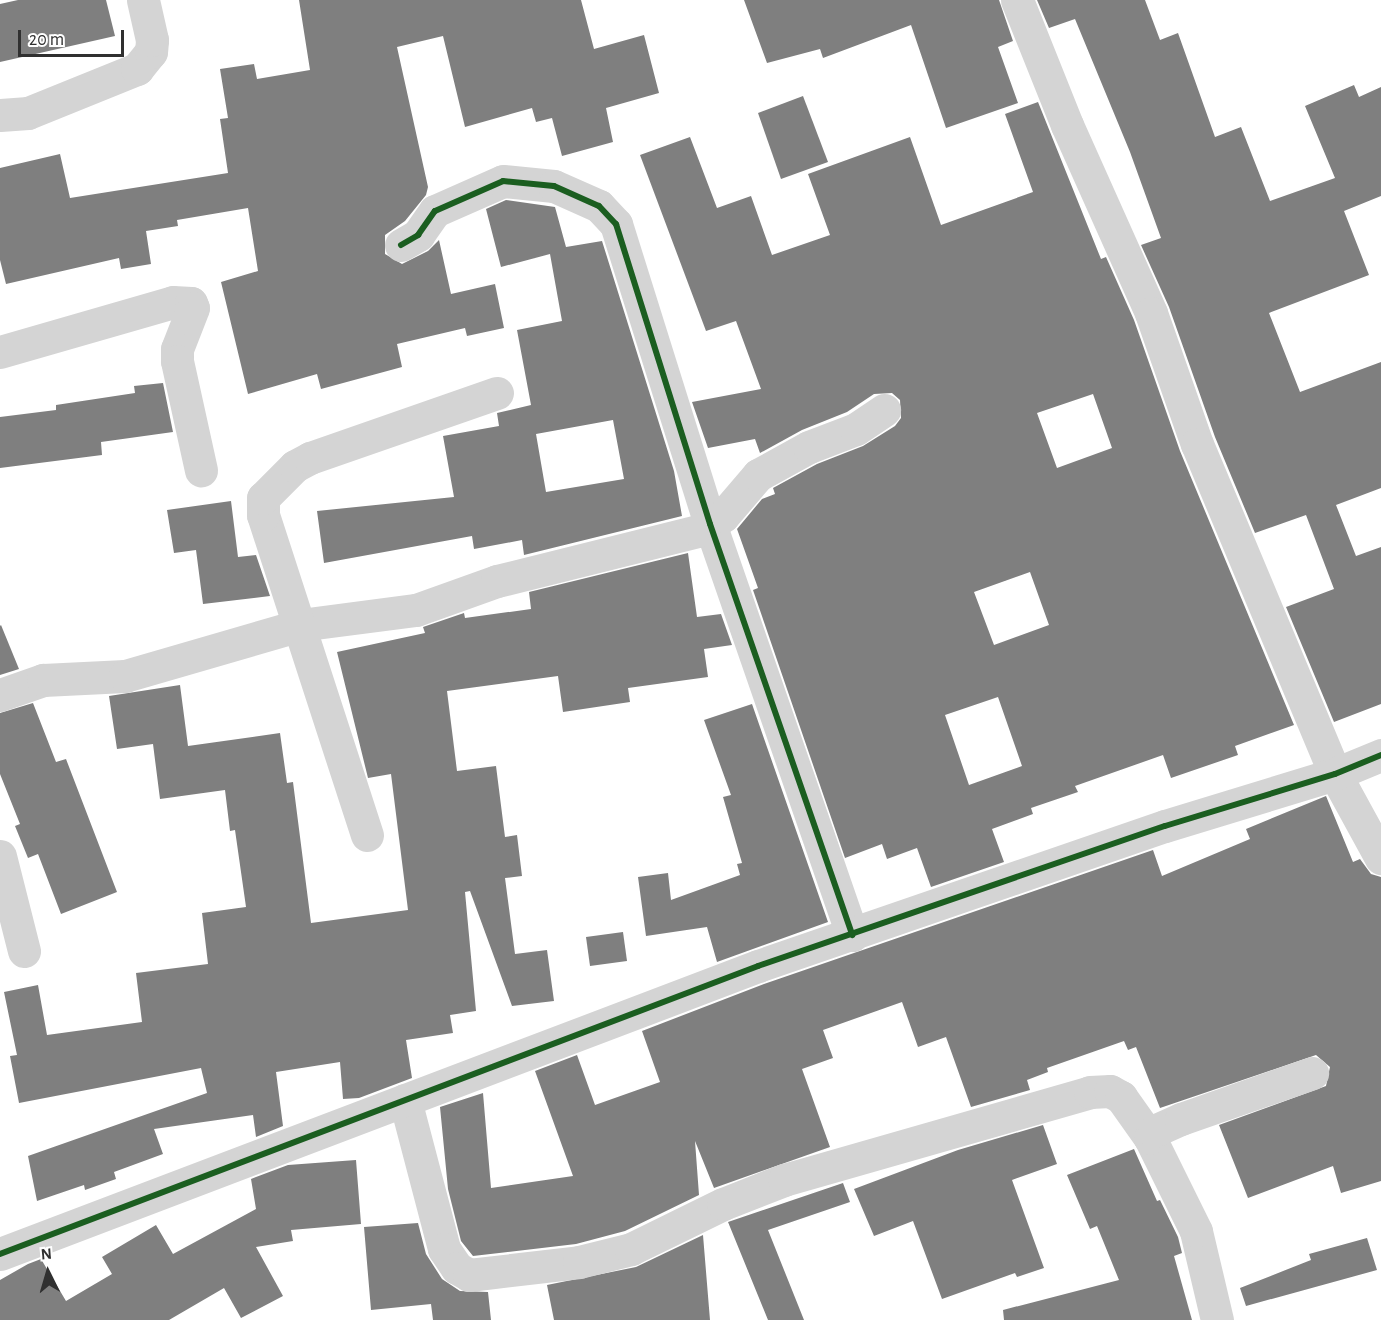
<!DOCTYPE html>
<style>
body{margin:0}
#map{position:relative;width:1381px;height:1320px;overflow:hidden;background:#fff;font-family:"Alegreya Sans",sans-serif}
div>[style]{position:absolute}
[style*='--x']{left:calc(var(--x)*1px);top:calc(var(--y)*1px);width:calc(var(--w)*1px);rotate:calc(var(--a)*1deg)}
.building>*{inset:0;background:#7f7f7f}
.street>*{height:33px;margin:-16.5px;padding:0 16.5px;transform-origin:16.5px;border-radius:16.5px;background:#d4d4d4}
.cycleway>*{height:6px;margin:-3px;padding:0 3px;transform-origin:3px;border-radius:3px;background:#1b5e20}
span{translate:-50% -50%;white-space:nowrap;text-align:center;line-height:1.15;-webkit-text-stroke:6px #fff;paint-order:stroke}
.north{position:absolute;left:18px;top:1242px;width:60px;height:60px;-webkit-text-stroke:4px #fff;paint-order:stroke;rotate:355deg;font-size:16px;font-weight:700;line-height:24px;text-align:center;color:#303030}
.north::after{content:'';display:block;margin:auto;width:21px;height:27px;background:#303030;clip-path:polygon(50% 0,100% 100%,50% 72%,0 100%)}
.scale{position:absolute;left:18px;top:30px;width:106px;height:27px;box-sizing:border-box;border:3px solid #303030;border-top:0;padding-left:8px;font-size:18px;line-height:21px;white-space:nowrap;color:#303030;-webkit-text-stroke:4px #fff;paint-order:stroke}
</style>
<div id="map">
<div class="building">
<div style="clip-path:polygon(18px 0,106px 0,115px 36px,0 62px,0 4px)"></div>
<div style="clip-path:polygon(299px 0,581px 0,594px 49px,644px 35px,659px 93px,606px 108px,613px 142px,562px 156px,552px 118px,536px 122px,532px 108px,465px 127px,443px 36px,397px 47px,428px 187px,426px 195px,405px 221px,385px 235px,385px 254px,402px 264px,428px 251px,439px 240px,451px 294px,495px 284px,504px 328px,467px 336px,465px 328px,397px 344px,402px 367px,321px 389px,317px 374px,248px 394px,221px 282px,258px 271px,248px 208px,177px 220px,178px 226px,146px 231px,151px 264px,121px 269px,119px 258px,6px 284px,0 260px,0 168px,60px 154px,70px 198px,228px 173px,220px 119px,228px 118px,220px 69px,254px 64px,257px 79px,310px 70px)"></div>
<div style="clip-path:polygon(744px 0,999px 0,1013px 41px,998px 47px,1018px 103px,946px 128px,911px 25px,823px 58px,820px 49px,767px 63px)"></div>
<div style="clip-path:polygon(1037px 0,1145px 0,1160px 40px,1178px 33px,1215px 137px,1241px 127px,1270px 201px,1335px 178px,1305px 106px,1354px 85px,1359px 97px,1381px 87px,1381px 196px,1344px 211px,1369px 275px,1269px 313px,1300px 392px,1381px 362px,1381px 488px,1336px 505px,1356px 556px,1381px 547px,1381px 704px,1334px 722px,1286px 607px,1334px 589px,1306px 515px,1255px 533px,1215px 437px,1169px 307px,1141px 245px,1161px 238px,1130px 152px,1075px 19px,1049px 28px)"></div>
<div style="clip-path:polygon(803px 96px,828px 162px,781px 179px,758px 113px)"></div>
<div style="clip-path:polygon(evenodd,1038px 102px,1101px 259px,1106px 257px,1134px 320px,1180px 451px,1294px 725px,1235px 746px,1238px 755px,1171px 778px,1163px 755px,1075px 786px,1078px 792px,1031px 808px,1033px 814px,992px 829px,1004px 862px,931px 887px,917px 848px,887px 859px,882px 844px,845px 858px,753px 590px,758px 588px,737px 529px,762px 499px,775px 494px,773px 488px,817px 464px,863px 446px,895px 426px,901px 418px,900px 400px,892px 393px,874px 394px,847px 412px,802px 430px,760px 453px,755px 439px,708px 448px,692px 402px,761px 389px,736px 321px,706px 331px,640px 155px,690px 137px,717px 208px,751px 196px,772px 255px,830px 235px,808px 174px,910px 137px,941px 225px,1033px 192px,1005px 114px,1038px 102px,1093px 394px,1112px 448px,1057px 468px,1037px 413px,1093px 394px,1038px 102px,1030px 572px,1049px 625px,994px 645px,974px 592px,1030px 572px,1038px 102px,998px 697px,1022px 766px,969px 785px,945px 715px,998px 697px)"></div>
<div style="clip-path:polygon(evenodd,506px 200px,555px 207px,566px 247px,602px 241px,674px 471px,682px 516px,524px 555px,522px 540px,474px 549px,472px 536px,324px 563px,317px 511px,454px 497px,443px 436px,499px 426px,497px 413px,531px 405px,517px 330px,562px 321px,550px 254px,501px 267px,486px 209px,506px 200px,613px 420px,624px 479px,546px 492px,536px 434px,613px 420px)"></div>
<div style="clip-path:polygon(163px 383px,173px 432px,101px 442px,102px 455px,0 468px,0 417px,56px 410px,56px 405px,135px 393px,134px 386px)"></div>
<div style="clip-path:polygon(231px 501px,238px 557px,256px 555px,270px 596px,203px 604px,196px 550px,174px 553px,167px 510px)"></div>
<div style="clip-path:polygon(688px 553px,697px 617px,721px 614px,732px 645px,704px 649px,708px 677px,628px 688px,630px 702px,563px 712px,558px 676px,447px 691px,457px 771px,496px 766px,505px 837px,517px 835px,522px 876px,505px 878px,515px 954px,547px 950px,554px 1001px,512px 1006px,470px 891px,465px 892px,476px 1011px,450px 1015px,453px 1033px,406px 1040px,412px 1078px,359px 1098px,343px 1099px,340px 1062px,276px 1072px,283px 1126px,256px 1137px,253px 1115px,154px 1129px,163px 1154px,114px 1172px,116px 1179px,85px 1190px,84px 1185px,37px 1201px,28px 1156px,207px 1093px,201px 1068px,19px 1103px,10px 1056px,17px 1055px,4px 992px,38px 985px,47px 1035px,142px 1022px,136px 973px,208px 964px,202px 913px,246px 907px,235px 830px,230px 831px,225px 790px,160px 799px,153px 744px,117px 749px,109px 696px,180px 685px,188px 746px,280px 733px,287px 783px,293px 782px,311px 923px,408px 910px,391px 774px,368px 778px,337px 652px,425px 633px,423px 627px,464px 613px,465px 618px,531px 609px,529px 592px)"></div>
<div style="clip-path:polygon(1px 625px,19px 669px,0 675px,0 626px)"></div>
<div style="clip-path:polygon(33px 703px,56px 762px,66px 759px,117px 892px,61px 914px,38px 854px,28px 858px,15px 826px,20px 824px,0 774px,0 713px)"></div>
<div style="clip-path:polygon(752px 704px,828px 922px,717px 962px,707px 927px,646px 936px,638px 877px,668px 873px,671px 900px,740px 875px,737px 864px,742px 863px,723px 797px,731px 795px,704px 720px)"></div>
<div style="clip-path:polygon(1326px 796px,1353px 862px,1360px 859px,1371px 874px,1381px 877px,1381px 1181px,1341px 1193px,1333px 1166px,1248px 1198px,1219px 1125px,1326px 1086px,1330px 1067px,1316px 1055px,1160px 1108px,1136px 1047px,1128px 1050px,1124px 1041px,1047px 1068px,1048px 1072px,1027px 1080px,1030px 1090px,971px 1107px,946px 1037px,918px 1047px,902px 1002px,823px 1030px,833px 1058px,802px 1069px,830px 1147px,714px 1188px,695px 1141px,699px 1195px,625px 1231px,576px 1244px,473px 1256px,461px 1241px,448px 1189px,440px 1107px,483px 1093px,491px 1188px,573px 1176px,535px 1071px,577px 1055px,595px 1105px,660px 1082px,642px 1031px,764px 984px,1153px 850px,1162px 876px,1250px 839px,1246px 829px)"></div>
<div style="clip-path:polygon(623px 932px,627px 961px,590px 966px,586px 937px)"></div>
<div style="clip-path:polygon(1043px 1125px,1057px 1164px,1012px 1180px,1044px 1268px,1017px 1277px,1015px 1273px,942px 1299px,913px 1221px,874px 1236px,854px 1189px,958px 1150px)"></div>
<div style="clip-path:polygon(1134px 1149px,1157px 1201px,1160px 1200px,1178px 1237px,1182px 1253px,1174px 1256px,1192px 1320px,1004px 1320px,1003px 1310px,1119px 1280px,1097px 1226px,1090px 1229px,1067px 1175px)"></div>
<div style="clip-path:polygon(356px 1160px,361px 1224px,291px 1230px,293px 1241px,256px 1247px,283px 1296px,241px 1318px,224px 1288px,169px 1320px,0 1320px,0 1280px,28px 1264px,41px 1259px,66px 1301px,112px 1274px,102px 1257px,156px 1225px,173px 1254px,256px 1209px,251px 1179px,288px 1165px)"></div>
<div style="clip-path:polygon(843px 1183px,850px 1202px,768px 1230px,804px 1320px,768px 1320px,728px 1222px)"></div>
<div style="clip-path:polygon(418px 1223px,426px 1254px,442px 1279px,460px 1291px,488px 1292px,491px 1320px,433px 1320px,431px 1304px,371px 1310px,364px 1227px)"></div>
<div style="clip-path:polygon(703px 1235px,710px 1320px,554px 1320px,547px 1285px,636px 1267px)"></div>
<div style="clip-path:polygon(1367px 1238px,1377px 1270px,1246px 1306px,1240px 1288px,1311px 1260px,1309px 1254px)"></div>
</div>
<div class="street">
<div style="--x:1017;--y:0;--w:135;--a:68.2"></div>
<div style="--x:1067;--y:125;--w:206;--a:65.9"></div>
<div style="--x:1151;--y:313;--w:139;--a:70.7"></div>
<div style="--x:1197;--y:444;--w:358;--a:67.3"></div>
<div style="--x:1335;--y:774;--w:96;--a:61.3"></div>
<div style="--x:0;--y:115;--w:28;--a:-4"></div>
<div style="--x:28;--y:113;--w:118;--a:-22"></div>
<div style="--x:137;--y:69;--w:22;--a:-51"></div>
<div style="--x:151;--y:52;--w:12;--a:-85"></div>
<div style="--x:152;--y:40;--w:41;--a:-102.7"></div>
<div style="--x:401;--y:245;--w:20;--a:-30"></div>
<div style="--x:418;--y:235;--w:29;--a:-55"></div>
<div style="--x:435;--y:211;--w:74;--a:-23.8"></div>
<div style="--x:503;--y:181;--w:51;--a:5.6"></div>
<div style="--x:554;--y:186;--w:49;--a:24"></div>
<div style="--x:599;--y:206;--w:25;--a:47"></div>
<div style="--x:616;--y:224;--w:314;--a:72.6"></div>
<div style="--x:710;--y:524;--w:435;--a:70.9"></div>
<div style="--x:0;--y:352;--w:180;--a:-16.1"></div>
<div style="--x:173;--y:302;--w:18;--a:3"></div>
<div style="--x:191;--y:303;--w:5;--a:68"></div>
<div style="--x:193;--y:308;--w:44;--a:111.3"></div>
<div style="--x:177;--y:349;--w:12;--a:90"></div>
<div style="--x:177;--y:361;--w:112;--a:77.6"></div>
<div style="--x:0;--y:695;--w:46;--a:-19.2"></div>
<div style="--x:43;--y:680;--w:82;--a:-2.8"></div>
<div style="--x:125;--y:676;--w:182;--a:-16.2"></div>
<div style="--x:300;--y:625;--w:117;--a:-7.4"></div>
<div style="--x:416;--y:610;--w:86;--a:-19.7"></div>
<div style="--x:497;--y:581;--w:207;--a:-14"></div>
<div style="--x:698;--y:531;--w:29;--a:-31"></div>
<div style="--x:723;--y:516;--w:54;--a:-49.5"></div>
<div style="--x:758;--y:475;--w:58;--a:-28.8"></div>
<div style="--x:809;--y:447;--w:50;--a:-21"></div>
<div style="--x:856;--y:429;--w:34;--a:-34"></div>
<div style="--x:367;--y:835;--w:336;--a:-108"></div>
<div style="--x:263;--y:515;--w:17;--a:-90"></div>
<div style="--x:263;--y:498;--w:45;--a:-45"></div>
<div style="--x:295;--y:466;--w:17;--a:-28"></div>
<div style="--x:310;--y:458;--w:198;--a:-19.2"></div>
<div style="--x:0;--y:856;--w:98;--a:75.8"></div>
<div style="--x:405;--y:1100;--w:154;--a:75.3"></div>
<div style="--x:444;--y:1249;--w:23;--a:56"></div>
<div style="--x:457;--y:1268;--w:14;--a:30"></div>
<div style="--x:469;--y:1275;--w:111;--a:-6.7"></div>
<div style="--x:579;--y:1262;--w:54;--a:-14"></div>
<div style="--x:631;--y:1249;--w:102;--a:-26.1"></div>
<div style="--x:723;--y:1204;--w:66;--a:-21.5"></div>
<div style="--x:784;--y:1180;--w:318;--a:-16"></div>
<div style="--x:1090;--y:1092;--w:20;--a:-3"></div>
<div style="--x:1110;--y:1091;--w:13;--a:29"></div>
<div style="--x:1121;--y:1097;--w:50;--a:54.7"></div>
<div style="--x:0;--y:1254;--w:811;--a:-20.8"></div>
<div style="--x:758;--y:966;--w:430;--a:-19"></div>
<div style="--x:1165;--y:826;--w:178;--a:-17"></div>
<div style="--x:1335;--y:774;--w:50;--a:-22.4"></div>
<div style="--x:1217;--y:1320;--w:91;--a:-103.3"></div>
<div style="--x:1196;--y:1231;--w:104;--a:-116.3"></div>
<div style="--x:1150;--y:1138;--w:8;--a:-60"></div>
<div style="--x:1154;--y:1131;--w:30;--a:-24"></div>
<div style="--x:1181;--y:1119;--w:139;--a:-19.3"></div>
</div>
<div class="cycleway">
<div style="--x:401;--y:245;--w:20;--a:-30"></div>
<div style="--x:418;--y:235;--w:29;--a:-55"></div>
<div style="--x:435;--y:211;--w:74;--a:-23.8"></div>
<div style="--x:503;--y:181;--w:51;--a:5.6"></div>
<div style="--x:554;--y:186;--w:49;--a:24"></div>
<div style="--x:599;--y:206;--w:25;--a:47"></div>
<div style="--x:616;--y:224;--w:314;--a:72.6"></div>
<div style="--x:710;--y:524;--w:435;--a:70.9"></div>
<div style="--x:0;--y:1254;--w:811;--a:-20.8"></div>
<div style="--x:758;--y:966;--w:430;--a:-19"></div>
<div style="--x:1165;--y:826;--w:178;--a:-17"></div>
<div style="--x:1335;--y:774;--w:50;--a:-22.4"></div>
</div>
<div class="north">N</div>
<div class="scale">20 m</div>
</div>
